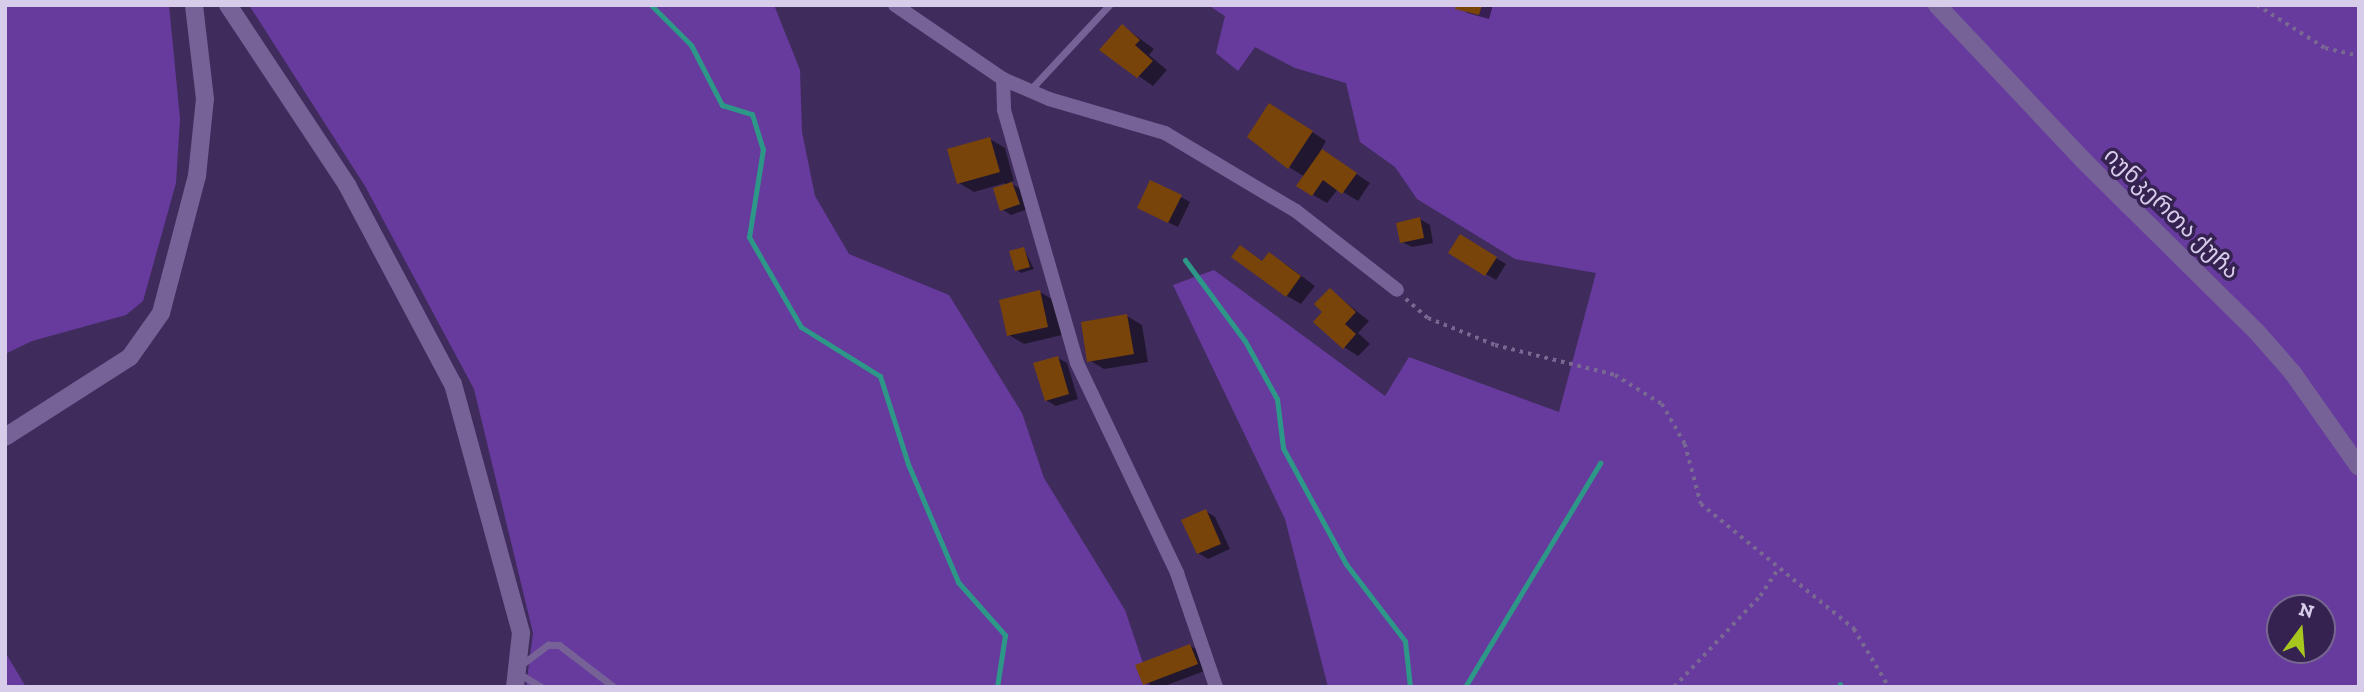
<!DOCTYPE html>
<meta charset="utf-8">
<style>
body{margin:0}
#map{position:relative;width:2364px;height:692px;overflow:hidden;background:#402c5c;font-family:"Zilla Slab","Noto Sans Georgian",serif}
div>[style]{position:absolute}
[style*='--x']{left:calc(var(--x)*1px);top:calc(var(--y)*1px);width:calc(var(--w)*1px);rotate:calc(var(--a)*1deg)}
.green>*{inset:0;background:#673b9e}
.shadow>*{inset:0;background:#0007}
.stream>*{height:5px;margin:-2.5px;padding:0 2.5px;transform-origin:2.5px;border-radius:2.5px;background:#2d9888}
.building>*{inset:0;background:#784409}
.path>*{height:3.5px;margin-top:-1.75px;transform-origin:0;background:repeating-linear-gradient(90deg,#796992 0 3.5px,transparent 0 8.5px)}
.lane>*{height:7px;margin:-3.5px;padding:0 3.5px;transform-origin:3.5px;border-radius:3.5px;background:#766297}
.street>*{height:14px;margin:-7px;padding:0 7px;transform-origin:7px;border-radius:7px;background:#766297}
.secondary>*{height:18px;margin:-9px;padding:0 9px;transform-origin:9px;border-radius:9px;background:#766297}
span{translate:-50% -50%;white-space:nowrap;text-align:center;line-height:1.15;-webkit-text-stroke:7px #362251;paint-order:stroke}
.street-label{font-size:23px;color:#d7cdeb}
.frame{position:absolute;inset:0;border:7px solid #d7cdeb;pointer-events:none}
.north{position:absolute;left:2266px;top:594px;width:70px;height:70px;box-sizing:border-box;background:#362251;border:2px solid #76668f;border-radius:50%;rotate:16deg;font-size:19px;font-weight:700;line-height:28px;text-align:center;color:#d7cdeb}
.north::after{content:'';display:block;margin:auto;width:24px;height:32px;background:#a7c71e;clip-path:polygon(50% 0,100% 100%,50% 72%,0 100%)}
</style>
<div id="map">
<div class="green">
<div style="clip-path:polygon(5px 5px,169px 5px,180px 119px,176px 183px,143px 301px,126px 315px,32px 341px,5px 354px)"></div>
<div style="clip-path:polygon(249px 5px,774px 5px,800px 70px,802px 132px,815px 196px,849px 254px,949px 295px,1022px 413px,1044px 478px,1125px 610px,1151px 687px,526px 687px,533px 633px,474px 389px,365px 186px)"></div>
<div style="clip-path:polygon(evenodd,1208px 5px,2359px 5px,2359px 687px,1328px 687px,1285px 519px,1173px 285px,1214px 270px,1385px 396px,1409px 357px,1559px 412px,1596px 273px,1515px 259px,1417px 199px,1395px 167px,1360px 142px,1346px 83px,1295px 68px,1255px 47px,1238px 71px,1216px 53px,1225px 16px,1208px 5px,2280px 608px,2322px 608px,2322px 650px,2280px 650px,2280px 608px)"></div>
<div style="clip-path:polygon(5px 652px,26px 687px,5px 687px)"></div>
</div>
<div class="shadow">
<div style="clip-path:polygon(1458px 5px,1493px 5px,1489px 19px,1467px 13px)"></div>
<div style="clip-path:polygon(1123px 26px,1154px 49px,1149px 55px,1167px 70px,1153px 86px,1101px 50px)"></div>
<div style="clip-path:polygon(1285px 114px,1326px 141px,1321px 150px,1370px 183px,1358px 201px,1338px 189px,1327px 203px,1313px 195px,1305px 177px,1289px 167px)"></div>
<div style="clip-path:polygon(990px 139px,1005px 148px,1014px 181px,1009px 182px,1022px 190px,1028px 209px,1011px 215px,1002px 209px,1005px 183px,974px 192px,959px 183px)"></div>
<div style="clip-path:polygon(1181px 197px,1190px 202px,1178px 227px,1148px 213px)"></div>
<div style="clip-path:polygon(1420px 219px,1430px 225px,1433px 243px,1412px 247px,1402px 242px)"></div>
<div style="clip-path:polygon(1460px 236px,1506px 264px,1496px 280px,1450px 253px)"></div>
<div style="clip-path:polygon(1240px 247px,1264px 262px,1284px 263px,1315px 286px,1301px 304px,1287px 296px)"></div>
<div style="clip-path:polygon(1024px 249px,1034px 269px,1021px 273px,1017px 270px)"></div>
<div style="clip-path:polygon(1330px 290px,1369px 321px,1358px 333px,1370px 344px,1358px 356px,1344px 347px)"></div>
<div style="clip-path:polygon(1040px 292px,1055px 301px,1062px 335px,1024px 344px,1009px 335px)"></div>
<div style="clip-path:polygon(1127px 316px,1142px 325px,1148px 362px,1104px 369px,1089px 360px)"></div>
<div style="clip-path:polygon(1058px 358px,1067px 363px,1078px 399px,1056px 406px,1046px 400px)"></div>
<div style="clip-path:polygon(1206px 511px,1215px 517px,1230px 549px,1208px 559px,1198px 553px)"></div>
<div style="clip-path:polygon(1190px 646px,1200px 651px,1207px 670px,1162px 687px,1144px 684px)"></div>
</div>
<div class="stream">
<div style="--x:651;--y:5;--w:57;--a:45"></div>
<div style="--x:691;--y:45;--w:68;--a:62.7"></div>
<div style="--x:722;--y:105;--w:31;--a:17"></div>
<div style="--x:752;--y:114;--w:37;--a:73"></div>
<div style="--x:763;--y:149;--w:89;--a:99"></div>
<div style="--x:749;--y:237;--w:104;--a:60"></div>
<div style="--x:801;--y:327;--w:93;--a:31.8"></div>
<div style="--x:880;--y:376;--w:92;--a:72.3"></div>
<div style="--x:908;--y:464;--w:128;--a:67"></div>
<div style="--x:958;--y:582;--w:71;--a:48.4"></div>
<div style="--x:1005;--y:635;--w:53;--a:98.7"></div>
<div style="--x:1185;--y:260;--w:101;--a:53.5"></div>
<div style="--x:1245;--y:341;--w:66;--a:61.1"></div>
<div style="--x:1277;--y:399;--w:49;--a:83"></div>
<div style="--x:1283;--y:448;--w:132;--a:61.5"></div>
<div style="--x:1346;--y:564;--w:97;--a:52.5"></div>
<div style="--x:1405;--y:641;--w:46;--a:83.8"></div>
<div style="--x:1465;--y:687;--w:262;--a:-58.9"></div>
<div style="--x:1839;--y:687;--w:3;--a:-72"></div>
</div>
<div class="building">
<div style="clip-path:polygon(1456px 5px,1482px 5px,1479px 15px,1455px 9px)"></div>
<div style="clip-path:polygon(1122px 24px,1140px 40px,1135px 45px,1153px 61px,1137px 78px,1099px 50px)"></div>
<div style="clip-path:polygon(1269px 103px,1313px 131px,1288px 169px,1247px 137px)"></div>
<div style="clip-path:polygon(990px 137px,1000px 172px,957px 184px,947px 149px)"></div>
<div style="clip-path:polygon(1322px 149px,1357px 173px,1342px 194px,1323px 180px,1312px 196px,1296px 186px)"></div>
<div style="clip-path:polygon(1150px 180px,1182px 195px,1168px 223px,1137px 208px)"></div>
<div style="clip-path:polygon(1012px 182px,1020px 204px,1000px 211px,993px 188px)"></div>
<div style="clip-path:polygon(1420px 217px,1424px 238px,1400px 243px,1396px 223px)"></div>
<div style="clip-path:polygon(1460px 234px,1497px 257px,1485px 276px,1448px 253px)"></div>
<div style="clip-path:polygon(1240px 245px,1262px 261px,1269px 252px,1301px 276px,1286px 297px,1231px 257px)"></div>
<div style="clip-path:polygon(1024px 247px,1030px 267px,1015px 271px,1009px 251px)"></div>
<div style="clip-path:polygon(1330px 288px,1356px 312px,1345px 324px,1356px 334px,1343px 349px,1313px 322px,1322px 312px,1314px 304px)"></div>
<div style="clip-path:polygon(1040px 290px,1048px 327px,1007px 336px,999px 300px)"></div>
<div style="clip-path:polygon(1127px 314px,1134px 354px,1087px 362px,1081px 322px)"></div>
<div style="clip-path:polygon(1058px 356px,1069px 394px,1045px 401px,1033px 363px)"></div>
<div style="clip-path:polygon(1206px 509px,1221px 544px,1197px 554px,1181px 520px)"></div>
<div style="clip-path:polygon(1190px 644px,1198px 664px,1143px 685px,1135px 665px)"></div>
</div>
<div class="path">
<div style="--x:2257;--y:5;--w:80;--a:32.3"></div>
<div style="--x:2325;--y:48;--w:35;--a:13"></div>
<div style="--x:1406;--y:299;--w:29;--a:41"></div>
<div style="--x:1428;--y:318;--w:72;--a:21.9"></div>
<div style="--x:1495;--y:345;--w:124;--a:14"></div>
<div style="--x:1615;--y:375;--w:55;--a:31.7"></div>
<div style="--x:1662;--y:404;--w:46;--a:60.1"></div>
<div style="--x:1685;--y:444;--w:62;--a:75.1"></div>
<div style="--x:1701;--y:504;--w:198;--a:39.2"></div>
<div style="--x:1854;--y:629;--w:68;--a:58.9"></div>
<div style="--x:1674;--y:687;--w:125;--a:-46.6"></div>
<div style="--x:1760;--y:596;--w:34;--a:-56"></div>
</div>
<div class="lane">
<div style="--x:1030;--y:90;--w:116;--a:-47.1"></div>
<div style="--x:521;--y:665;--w:34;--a:-37"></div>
<div style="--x:548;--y:645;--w:11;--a:0"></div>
<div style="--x:559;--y:645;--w:69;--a:37.4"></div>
<div style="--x:518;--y:673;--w:27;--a:31"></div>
</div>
<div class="street">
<div style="--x:895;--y:5;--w:131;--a:34.4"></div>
<div style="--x:1003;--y:79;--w:50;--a:23.5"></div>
<div style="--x:1049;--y:99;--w:121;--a:16.3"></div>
<div style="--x:1165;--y:133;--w:152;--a:30.8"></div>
<div style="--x:1296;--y:211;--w:128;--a:38"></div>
<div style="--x:1003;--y:79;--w:31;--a:88"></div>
<div style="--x:1004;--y:110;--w:263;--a:73.9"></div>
<div style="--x:1077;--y:363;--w:233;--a:64.5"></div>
<div style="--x:1177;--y:573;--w:120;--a:71.1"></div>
</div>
<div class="secondary">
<div style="--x:228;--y:5;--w:216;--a:56.5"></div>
<div style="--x:347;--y:185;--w:225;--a:62"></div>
<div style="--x:453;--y:384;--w:258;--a:74.7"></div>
<div style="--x:521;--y:633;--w:54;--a:96.3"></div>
<div style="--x:1937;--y:5;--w:213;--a:46.7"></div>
<div style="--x:2083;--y:160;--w:243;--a:44.7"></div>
<div style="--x:2256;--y:331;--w:55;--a:48.7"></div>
<div style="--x:2292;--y:372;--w:116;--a:54.8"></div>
<div style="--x:5;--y:437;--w:148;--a:-32.6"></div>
<div style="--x:130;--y:357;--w:54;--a:-54.8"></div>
<div style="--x:161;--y:313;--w:142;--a:-75.3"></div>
<div style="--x:197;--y:176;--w:77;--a:-84.1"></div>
<div style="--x:205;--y:99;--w:95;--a:-96.7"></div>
</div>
<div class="street-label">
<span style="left:2172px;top:213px;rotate:44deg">იუნკერთა ქუჩა</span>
</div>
<div class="frame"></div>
<div class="north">N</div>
</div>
